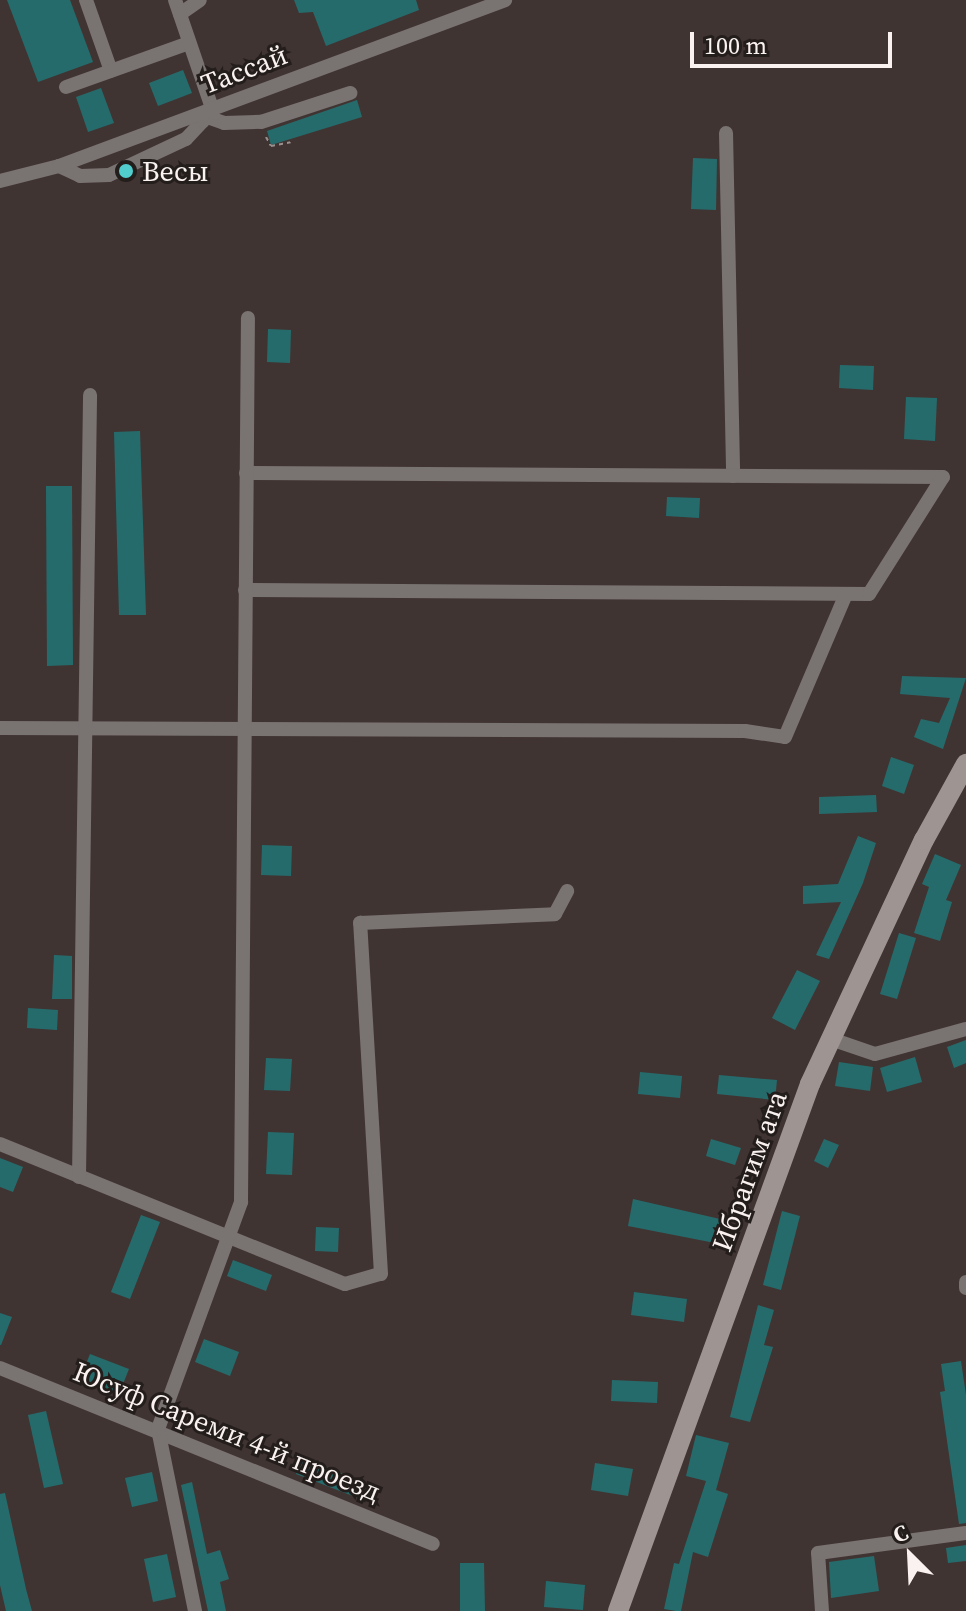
<!DOCTYPE html>
<meta charset="utf-8">
<style>
body{margin:0}
#map{position:relative;width:966px;height:1611px;overflow:hidden;background:#403432;font-family:"Source Serif 4",serif}
div>[style]{position:absolute}
[style*='--x']{left:calc(var(--x)*1px);top:calc(var(--y)*1px);width:calc(var(--w)*1px);rotate:calc(var(--a)*1deg)}
.building>*{inset:0;background:#266b6c}
.path>*{height:2px;margin-top:-1px;transform-origin:0;background:repeating-linear-gradient(90deg,#9a908e 0 4px,transparent 0 8px)}
.street>*{height:14px;margin:-7px;padding:0 7px;transform-origin:7px;border-radius:7px;background:#797372}
.secondary>*{height:20px;margin:-10px;padding:0 10px;transform-origin:10px;border-radius:10px;background:#9e9492}
.dots>*{width:22px;height:22px;translate:-50% -50%;box-sizing:border-box;border:4px solid #231d1c;border-radius:50%}
span{translate:-50% -50%;white-space:nowrap;text-align:center;line-height:1.15;-webkit-text-stroke:6px #231d1c;paint-order:stroke}
.street-label{font-size:28px;color:#faf2f0}
.poi-label{font-size:28px;color:#faf2f0}
.left{translate:0 -50%;text-align:left}
.north{position:absolute;left:870px;top:1515px;width:80px;height:80px;-webkit-text-stroke:6px #231d1c;paint-order:stroke;rotate:336deg;font-size:22px;font-weight:700;line-height:32px;text-align:center;color:#faf2f0}
.north::after{content:'';display:block;margin:auto;width:28px;height:36px;background:#faf2f0;clip-path:polygon(50% 0,100% 100%,50% 72%,0 100%)}
.scale{position:absolute;left:690px;top:32px;width:202px;height:36px;box-sizing:border-box;border:4px solid #faf2f0;border-top:0;padding-left:10px;font-size:24px;line-height:28px;white-space:nowrap;color:#faf2f0;-webkit-text-stroke:6px #231d1c;paint-order:stroke}
</style>
<div id="map">
<div class="building">
<div style="clip-path:polygon(7px 0,70px 0,93px 62px,38px 82px)"></div>
<div style="clip-path:polygon(294px 0,416px 0,419px 10px,326px 46px,313px 12px,299px 13px)"></div>
<div style="clip-path:polygon(183px 70px,192px 93px,158px 106px,149px 83px)"></div>
<div style="clip-path:polygon(101px 88px,114px 123px,88px 132px,76px 97px)"></div>
<div style="clip-path:polygon(357px 100px,362px 117px,271px 145px,267px 131px)"></div>
<div style="clip-path:polygon(693px 158px,717px 159px,716px 210px,691px 209px)"></div>
<div style="clip-path:polygon(268px 329px,291px 330px,290px 363px,267px 362px)"></div>
<div style="clip-path:polygon(840px 365px,874px 366px,873px 390px,839px 388px)"></div>
<div style="clip-path:polygon(906px 397px,937px 398px,935px 441px,904px 439px)"></div>
<div style="clip-path:polygon(140px 431px,146px 615px,119px 615px,114px 432px)"></div>
<div style="clip-path:polygon(46px 486px,72px 486px,73px 665px,47px 666px)"></div>
<div style="clip-path:polygon(667px 497px,700px 498px,699px 518px,666px 516px)"></div>
<div style="clip-path:polygon(902px 676px,966px 678px,943px 749px,914px 737px,921px 719px,939px 723px,950px 698px,900px 694px)"></div>
<div style="clip-path:polygon(891px 757px,914px 765px,904px 794px,882px 786px)"></div>
<div style="clip-path:polygon(876px 795px,877px 812px,819px 814px,819px 797px)"></div>
<div style="clip-path:polygon(858px 836px,876px 843px,863px 883px,829px 959px,816px 955px,841px 902px,803px 904px,803px 886px,838px 884px)"></div>
<div style="clip-path:polygon(262px 845px,292px 846px,291px 876px,261px 875px)"></div>
<div style="clip-path:polygon(935px 854px,961px 865px,946px 900px,952px 902px,940px 941px,914px 933px,929px 887px,922px 884px)"></div>
<div style="clip-path:polygon(899px 933px,916px 938px,897px 999px,880px 994px)"></div>
<div style="clip-path:polygon(54px 955px,72px 956px,72px 999px,52px 999px)"></div>
<div style="clip-path:polygon(797px 970px,820px 981px,795px 1030px,772px 1018px)"></div>
<div style="clip-path:polygon(28px 1008px,58px 1010px,57px 1030px,27px 1028px)"></div>
<div style="clip-path:polygon(966px 1040px,966px 1063px,954px 1068px,947px 1047px)"></div>
<div style="clip-path:polygon(915px 1057px,922px 1082px,887px 1092px,880px 1068px)"></div>
<div style="clip-path:polygon(266px 1058px,292px 1059px,290px 1091px,264px 1090px)"></div>
<div style="clip-path:polygon(839px 1062px,873px 1067px,870px 1091px,835px 1086px)"></div>
<div style="clip-path:polygon(640px 1072px,682px 1076px,680px 1098px,638px 1094px)"></div>
<div style="clip-path:polygon(719px 1075px,777px 1080px,775px 1100px,717px 1094px)"></div>
<div style="clip-path:polygon(268px 1132px,294px 1133px,292px 1175px,266px 1174px)"></div>
<div style="clip-path:polygon(711px 1139px,741px 1148px,735px 1165px,706px 1156px)"></div>
<div style="clip-path:polygon(824px 1139px,839px 1145px,828px 1168px,814px 1161px)"></div>
<div style="clip-path:polygon(0 1158px,23px 1167px,13px 1192px,0 1187px)"></div>
<div style="clip-path:polygon(633px 1199px,720px 1219px,715px 1243px,628px 1226px)"></div>
<div style="clip-path:polygon(782px 1211px,800px 1216px,781px 1290px,763px 1285px)"></div>
<div style="clip-path:polygon(141px 1215px,160px 1222px,130px 1299px,111px 1292px)"></div>
<div style="clip-path:polygon(316px 1227px,339px 1228px,338px 1252px,315px 1251px)"></div>
<div style="clip-path:polygon(233px 1260px,272px 1275px,266px 1291px,227px 1276px)"></div>
<div style="clip-path:polygon(634px 1292px,687px 1299px,684px 1322px,631px 1315px)"></div>
<div style="clip-path:polygon(758px 1305px,774px 1310px,764px 1345px,773px 1347px,750px 1422px,730px 1417px)"></div>
<div style="clip-path:polygon(0 1313px,12px 1317px,1px 1345px,0 1345px)"></div>
<div style="clip-path:polygon(204px 1339px,239px 1352px,230px 1376px,195px 1362px)"></div>
<div style="clip-path:polygon(90px 1354px,129px 1369px,119px 1394px,80px 1379px)"></div>
<div style="clip-path:polygon(961px 1361px,966px 1395px,966px 1523px,959px 1524px,940px 1392px,945px 1391px,941px 1364px)"></div>
<div style="clip-path:polygon(612px 1380px,658px 1382px,657px 1403px,611px 1401px)"></div>
<div style="clip-path:polygon(46px 1411px,63px 1484px,44px 1488px,28px 1415px)"></div>
<div style="clip-path:polygon(696px 1435px,729px 1443px,716px 1490px,728px 1494px,708px 1557px,693px 1552px,681px 1611px,676px 1611px,664px 1609px,674px 1563px,679px 1564px,706px 1481px,686px 1476px)"></div>
<div style="clip-path:polygon(302px 1458px,364px 1482px,358px 1498px,296px 1474px)"></div>
<div style="clip-path:polygon(595px 1463px,633px 1469px,628px 1496px,591px 1490px)"></div>
<div style="clip-path:polygon(152px 1472px,158px 1501px,132px 1507px,125px 1478px)"></div>
<div style="clip-path:polygon(192px 1482px,207px 1554px,220px 1550px,229px 1579px,220px 1582px,226px 1611px,208px 1611px,181px 1485px)"></div>
<div style="clip-path:polygon(5px 1493px,26px 1589px,32px 1611px,6px 1611px,0 1585px,0 1494px)"></div>
<div style="clip-path:polygon(966px 1545px,966px 1561px,948px 1563px,946px 1548px)"></div>
<div style="clip-path:polygon(167px 1554px,176px 1597px,153px 1602px,144px 1559px)"></div>
<div style="clip-path:polygon(874px 1556px,879px 1591px,831px 1598px,829px 1562px)"></div>
<div style="clip-path:polygon(460px 1563px,484px 1563px,485px 1611px,460px 1611px)"></div>
<div style="clip-path:polygon(546px 1581px,585px 1585px,583px 1610px,544px 1607px)"></div>
</div>
<div class="path">
<div style="--x:266;--y:137;--w:10;--a:61"></div>
<div style="--x:271;--y:146;--w:20;--a:-11"></div>
</div>
<div class="street">
<div style="--x:86;--y:0;--w:75;--a:70.6"></div>
<div style="--x:180;--y:14;--w:24;--a:-35"></div>
<div style="--x:66;--y:87;--w:131;--a:-19.7"></div>
<div style="--x:207;--y:117;--w:18;--a:19"></div>
<div style="--x:224;--y:123;--w:37;--a:-2"></div>
<div style="--x:261;--y:122;--w:94;--a:-18"></div>
<div style="--x:726;--y:133;--w:343;--a:88.8"></div>
<div style="--x:59;--y:166;--w:23;--a:25"></div>
<div style="--x:80;--y:176;--w:29;--a:-2"></div>
<div style="--x:109;--y:175;--w:85;--a:-25.1"></div>
<div style="--x:186;--y:139;--w:25;--a:-47"></div>
<div style="--x:203;--y:121;--w:16;--a:-55"></div>
<div style="--x:212;--y:108;--w:114;--a:-108.9"></div>
<div style="--x:0;--y:181;--w:61;--a:-14.3"></div>
<div style="--x:59;--y:166;--w:476;--a:-20.4"></div>
<div style="--x:246;--y:473;--w:697;--a:0.33"></div>
<div style="--x:245;--y:590;--w:624;--a:0.37"></div>
<div style="--x:869;--y:594;--w:138;--a:-57.7"></div>
<div style="--x:0;--y:728;--w:745;--a:0.23"></div>
<div style="--x:745;--y:731;--w:40;--a:8.5"></div>
<div style="--x:785;--y:737;--w:155;--a:-66.9"></div>
<div style="--x:831;--y:1039;--w:46;--a:18.8"></div>
<div style="--x:875;--y:1054;--w:94;--a:-15.4"></div>
<div style="--x:0;--y:1144;--w:372;--a:22.1"></div>
<div style="--x:345;--y:1284;--w:37;--a:-16"></div>
<div style="--x:381;--y:1274;--w:352;--a:-93.4"></div>
<div style="--x:360;--y:923;--w:195;--a:-2.6"></div>
<div style="--x:555;--y:914;--w:26;--a:-62"></div>
<div style="--x:79;--y:1177;--w:782;--a:-89.19"></div>
<div style="--x:966;--y:1282;--w:6;--a:90"></div>
<div style="--x:0;--y:1368;--w:467;--a:22.1"></div>
<div style="--x:195;--y:1611;--w:186;--a:-101.5"></div>
<div style="--x:158;--y:1429;--w:242;--a:-69.9"></div>
<div style="--x:241;--y:1202;--w:884;--a:-89.55"></div>
<div style="--x:822;--y:1611;--w:58;--a:-93.9"></div>
<div style="--x:818;--y:1553;--w:149;--a:-7.7"></div>
</div>
<div class="secondary">
<div style="--x:618;--y:1611;--w:561;--a:-69.98"></div>
<div style="--x:810;--y:1084;--w:269;--a:-65"></div>
<div style="--x:924;--y:840;--w:87;--a:-61.1"></div>
</div>
<div class="dots">
<div style="left:126px;top:171px;background:#52cdce"></div>
</div>
<div class="street-label">
<span style="left:244px;top:69px;rotate:-21deg">Тассай</span>
<span style="left:749px;top:1171px;rotate:-70deg">Ибрагим ата</span>
<span style="left:227px;top:1431px;rotate:22deg">Юсуф Сареми 4-й проезд</span>
</div>
<div class="poi-label">
<span class="left" style="left:142px;top:171px">Весы</span>
</div>
<div class="north">С</div>
<div class="scale">100 m</div>
</div>
